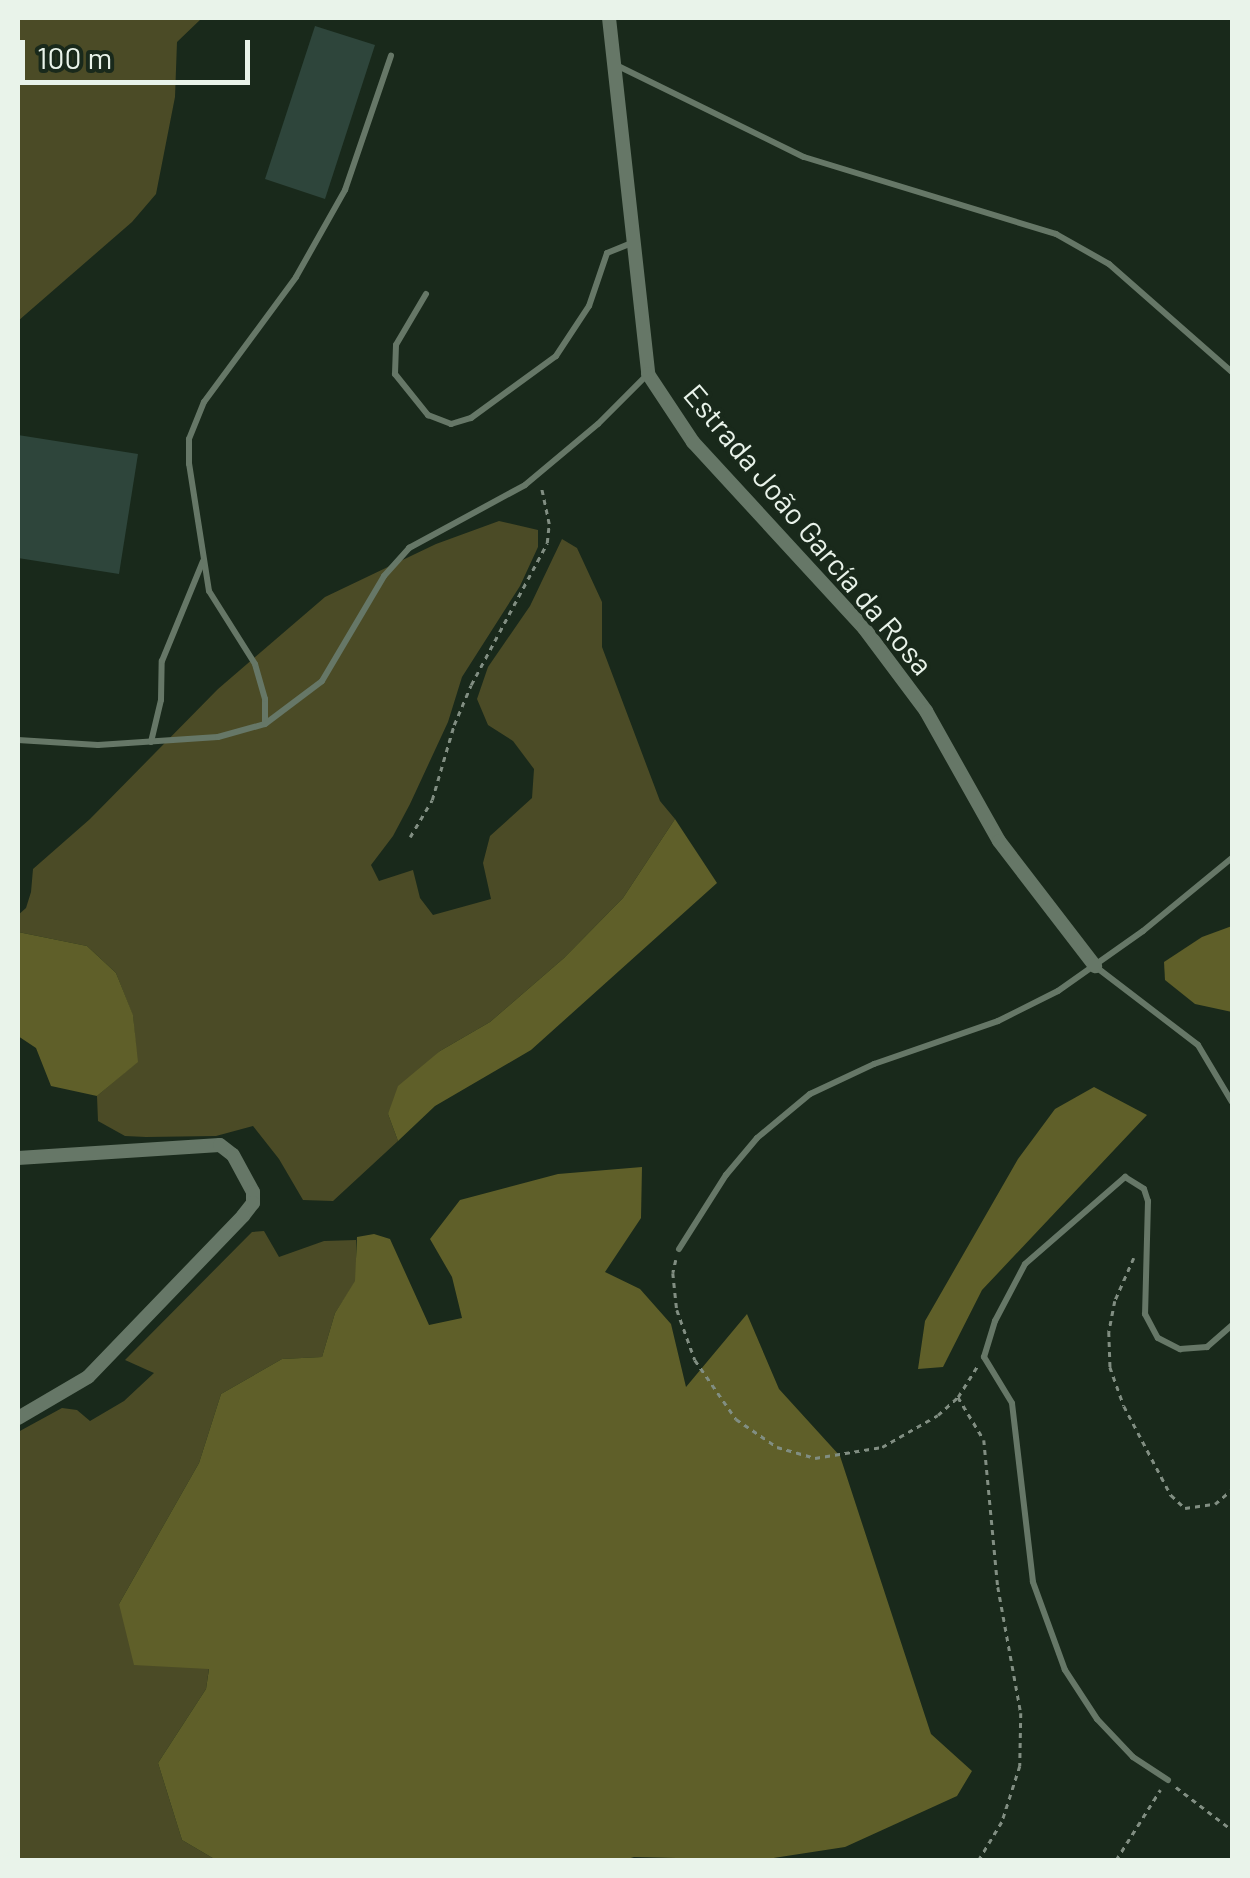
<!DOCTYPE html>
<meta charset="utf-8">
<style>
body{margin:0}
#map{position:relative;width:1250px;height:1878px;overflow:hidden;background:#19291b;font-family:Barlow,sans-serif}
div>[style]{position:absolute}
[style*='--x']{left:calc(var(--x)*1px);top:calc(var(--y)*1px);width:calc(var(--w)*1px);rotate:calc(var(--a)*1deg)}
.green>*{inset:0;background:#4b4b26}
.forest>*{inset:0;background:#5f5f29}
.building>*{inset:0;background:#2e453b}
.path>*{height:2.5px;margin-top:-1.25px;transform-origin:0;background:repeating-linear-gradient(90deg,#818e82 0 5px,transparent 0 10px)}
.lane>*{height:6px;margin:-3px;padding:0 3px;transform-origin:3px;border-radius:3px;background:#667767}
.street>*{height:14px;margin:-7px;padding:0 7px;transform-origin:7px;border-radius:7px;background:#667767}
span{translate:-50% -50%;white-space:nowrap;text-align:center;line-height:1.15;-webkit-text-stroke:8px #19291b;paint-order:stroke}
.street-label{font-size:30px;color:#e9f3ea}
.frame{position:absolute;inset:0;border:20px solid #e9f3ea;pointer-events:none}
.scale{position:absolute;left:20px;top:40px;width:230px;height:45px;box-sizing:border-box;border:5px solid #e9f3ea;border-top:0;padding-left:12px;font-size:30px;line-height:35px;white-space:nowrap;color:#e9f3ea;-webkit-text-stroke:8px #19291b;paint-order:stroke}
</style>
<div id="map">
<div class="green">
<div style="clip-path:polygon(18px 18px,202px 18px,177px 42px,175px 97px,156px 194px,132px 222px,18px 321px)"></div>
<div style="clip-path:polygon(499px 521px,538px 530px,538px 547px,520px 586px,462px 677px,448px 722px,410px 804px,393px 836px,371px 865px,379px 881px,413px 870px,420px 898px,433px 915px,491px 899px,483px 863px,490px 836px,532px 798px,534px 769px,513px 741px,488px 725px,477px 699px,488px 667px,530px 606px,562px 539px,577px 548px,602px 602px,602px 647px,660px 801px,675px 819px,623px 898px,564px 958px,490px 1022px,440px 1051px,388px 1114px,398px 1141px,333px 1201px,303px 1200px,279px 1159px,253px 1126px,216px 1136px,146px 1137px,125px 1136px,98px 1121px,97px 1096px,137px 1062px,133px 1016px,116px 973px,87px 946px,18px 932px,18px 915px,26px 908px,31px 892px,33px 869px,90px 819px,218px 689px,325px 597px,436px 544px)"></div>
<div style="clip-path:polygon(264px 1231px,279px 1257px,324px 1241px,356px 1240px,356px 1281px,335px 1313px,322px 1357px,282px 1359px,221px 1394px,199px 1463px,119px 1604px,209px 1668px,206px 1689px,158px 1763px,182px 1840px,216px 1860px,18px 1860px,18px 1432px,62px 1408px,77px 1410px,90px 1421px,124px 1401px,154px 1373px,125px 1360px,252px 1232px)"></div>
</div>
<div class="forest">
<div style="clip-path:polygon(675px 819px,717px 883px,531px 1050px,435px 1106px,398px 1141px,388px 1114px,398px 1086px,440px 1051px,490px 1022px,564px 958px,623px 898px)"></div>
<div style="clip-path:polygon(1232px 926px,1232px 1012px,1195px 1004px,1165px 980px,1164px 962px,1202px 937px)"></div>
<div style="clip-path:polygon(18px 932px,87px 946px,116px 973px,133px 1015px,138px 1062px,97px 1096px,51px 1086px,36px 1048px,18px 1036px)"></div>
<div style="clip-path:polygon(1094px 1087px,1147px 1115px,982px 1290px,943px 1367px,918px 1369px,925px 1321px,1018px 1159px,1055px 1109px)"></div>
<div style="clip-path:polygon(642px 1167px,641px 1218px,605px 1272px,640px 1289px,671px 1324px,686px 1387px,747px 1314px,779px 1389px,840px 1456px,931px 1734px,972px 1771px,957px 1796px,845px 1847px,760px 1860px,634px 1857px,624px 1860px,216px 1860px,182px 1840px,158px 1763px,206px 1689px,209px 1669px,134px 1665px,119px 1604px,199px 1463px,221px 1394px,282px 1359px,322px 1357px,335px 1313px,355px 1281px,357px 1237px,374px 1234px,390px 1239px,429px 1325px,462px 1318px,452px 1277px,430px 1239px,460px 1200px,558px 1174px)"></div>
</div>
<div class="building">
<div style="clip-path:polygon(315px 26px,375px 45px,325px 199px,265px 179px)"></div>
<div style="clip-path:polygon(18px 435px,138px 454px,119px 574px,18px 558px)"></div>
</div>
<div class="path">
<div style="--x:410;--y:837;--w:43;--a:-59.3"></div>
<div style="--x:432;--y:800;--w:78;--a:-73.7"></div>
<div style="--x:454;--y:725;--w:43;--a:-67"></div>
<div style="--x:471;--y:685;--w:161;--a:-61.8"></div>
<div style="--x:547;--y:543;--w:19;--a:-84"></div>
<div style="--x:549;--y:524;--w:38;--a:-102"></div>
<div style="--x:1134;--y:1258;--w:47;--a:113.8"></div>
<div style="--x:1115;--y:1301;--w:32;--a:101"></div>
<div style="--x:1109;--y:1332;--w:35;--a:88"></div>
<div style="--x:1110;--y:1367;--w:41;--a:70.3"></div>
<div style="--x:1124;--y:1406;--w:101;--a:62.2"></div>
<div style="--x:1171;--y:1495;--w:19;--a:43"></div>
<div style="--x:1185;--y:1508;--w:30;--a:-8"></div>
<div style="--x:1215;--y:1504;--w:23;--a:-41"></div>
<div style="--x:676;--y:1260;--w:13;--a:103"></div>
<div style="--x:673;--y:1273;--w:37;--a:84"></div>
<div style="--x:677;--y:1310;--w:53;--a:70.2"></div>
<div style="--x:695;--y:1360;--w:72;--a:55.2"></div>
<div style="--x:736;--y:1419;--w:50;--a:34.3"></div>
<div style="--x:777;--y:1447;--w:40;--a:16"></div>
<div style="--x:815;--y:1458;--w:68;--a:-9.3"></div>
<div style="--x:882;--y:1447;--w:64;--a:-29.7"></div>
<div style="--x:938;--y:1415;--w:27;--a:-42"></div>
<div style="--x:958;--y:1397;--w:38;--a:-58"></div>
<div style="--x:958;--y:1397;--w:50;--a:58.8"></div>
<div style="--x:984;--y:1440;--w:148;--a:84.6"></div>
<div style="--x:998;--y:1587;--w:128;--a:79.7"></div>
<div style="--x:1021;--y:1713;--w:53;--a:91.1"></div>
<div style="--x:1020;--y:1766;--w:59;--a:107.8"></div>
<div style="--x:1002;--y:1822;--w:44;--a:121.2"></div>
<div style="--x:1176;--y:1787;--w:71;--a:37.5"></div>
<div style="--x:1116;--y:1860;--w:83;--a:-57.8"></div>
</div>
<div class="lane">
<div style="--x:616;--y:65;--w:209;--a:26.1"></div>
<div style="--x:804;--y:157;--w:264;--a:17"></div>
<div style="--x:1056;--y:234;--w:61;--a:29.5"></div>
<div style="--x:1109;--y:264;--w:164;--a:41.3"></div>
<div style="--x:426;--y:294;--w:59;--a:120.5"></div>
<div style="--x:396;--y:345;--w:29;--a:92"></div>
<div style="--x:395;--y:374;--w:53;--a:51.2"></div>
<div style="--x:428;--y:415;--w:25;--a:21"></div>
<div style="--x:451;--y:424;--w:21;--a:-17"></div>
<div style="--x:471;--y:418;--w:105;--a:-36.1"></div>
<div style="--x:556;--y:356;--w:60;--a:-56.6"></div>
<div style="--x:589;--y:306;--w:56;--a:-71.2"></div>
<div style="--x:607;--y:253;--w:27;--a:-22"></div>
<div style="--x:265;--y:723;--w:24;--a:-90"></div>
<div style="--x:265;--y:699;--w:36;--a:-106"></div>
<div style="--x:255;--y:664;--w:86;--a:-122.2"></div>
<div style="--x:209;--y:591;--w:129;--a:-98.9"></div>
<div style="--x:189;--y:464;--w:25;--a:-90"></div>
<div style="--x:189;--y:439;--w:40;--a:-68"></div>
<div style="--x:204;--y:402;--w:155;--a:-53.6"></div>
<div style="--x:296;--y:277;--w:100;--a:-60.6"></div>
<div style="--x:345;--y:190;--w:142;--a:-71.1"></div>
<div style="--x:18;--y:740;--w:80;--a:3.6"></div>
<div style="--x:98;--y:745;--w:120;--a:-3.8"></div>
<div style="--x:218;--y:737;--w:49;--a:-15.5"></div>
<div style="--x:265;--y:724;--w:71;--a:-37"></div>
<div style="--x:322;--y:681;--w:122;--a:-59.4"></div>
<div style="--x:384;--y:576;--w:38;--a:-48"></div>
<div style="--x:409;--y:548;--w:132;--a:-28.5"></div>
<div style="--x:525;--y:485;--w:95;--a:-39.9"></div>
<div style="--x:598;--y:424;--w:69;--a:-45"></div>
<div style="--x:151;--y:742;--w:43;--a:-76.6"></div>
<div style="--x:161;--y:700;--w:39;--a:-89"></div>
<div style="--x:162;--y:661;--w:108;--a:-67.7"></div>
<div style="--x:1096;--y:967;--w:128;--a:37.4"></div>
<div style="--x:1198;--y:1045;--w:66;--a:59.2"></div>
<div style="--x:679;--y:1249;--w:88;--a:-57.6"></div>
<div style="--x:726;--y:1175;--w:48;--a:-50"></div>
<div style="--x:757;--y:1138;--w:69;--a:-39.7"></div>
<div style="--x:810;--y:1094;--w:71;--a:-25.1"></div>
<div style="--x:874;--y:1064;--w:131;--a:-19.1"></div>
<div style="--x:998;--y:1021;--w:67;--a:-26.6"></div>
<div style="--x:1058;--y:991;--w:104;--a:-35.2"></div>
<div style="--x:1143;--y:931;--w:115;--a:-39.4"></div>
<div style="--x:1168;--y:1780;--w:42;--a:-146.7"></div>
<div style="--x:1133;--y:1757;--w:52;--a:-133.5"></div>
<div style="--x:1097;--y:1719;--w:59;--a:-123.1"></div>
<div style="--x:1065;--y:1670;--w:94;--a:-110"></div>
<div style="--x:1033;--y:1582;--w:180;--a:-96.7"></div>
<div style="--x:1012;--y:1403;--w:54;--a:-121.3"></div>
<div style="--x:984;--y:1357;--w:38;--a:-73"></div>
<div style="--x:995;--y:1321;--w:64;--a:-62.2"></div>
<div style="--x:1025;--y:1264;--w:133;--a:-41"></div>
<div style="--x:1125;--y:1177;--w:22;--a:32"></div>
<div style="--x:1144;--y:1189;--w:13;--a:72"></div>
<div style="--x:1148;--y:1201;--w:113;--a:91.5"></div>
<div style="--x:1145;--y:1314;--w:27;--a:62"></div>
<div style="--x:1158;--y:1338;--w:25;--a:27"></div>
<div style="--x:1180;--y:1349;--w:27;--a:-4"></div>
<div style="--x:1207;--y:1347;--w:33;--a:-41"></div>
</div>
<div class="street">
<div style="--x:609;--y:18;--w:358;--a:83.7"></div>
<div style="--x:648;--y:374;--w:82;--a:56.5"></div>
<div style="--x:693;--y:442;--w:253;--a:47.4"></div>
<div style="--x:864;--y:628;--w:104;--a:53.2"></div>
<div style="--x:926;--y:711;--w:149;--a:60.7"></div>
<div style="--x:999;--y:841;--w:158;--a:52.5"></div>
<div style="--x:18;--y:1158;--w:202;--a:-3.7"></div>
<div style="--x:220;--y:1145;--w:16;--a:38"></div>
<div style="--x:233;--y:1155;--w:42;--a:61.6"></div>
<div style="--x:253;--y:1192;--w:11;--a:90"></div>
<div style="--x:253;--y:1203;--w:16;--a:128"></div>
<div style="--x:243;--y:1216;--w:223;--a:133.9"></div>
<div style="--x:88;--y:1377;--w:81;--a:149.6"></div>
</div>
<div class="street-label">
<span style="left:809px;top:529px;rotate:50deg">Estrada João García da Rosa</span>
</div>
<div class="frame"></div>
<div class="scale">100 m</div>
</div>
